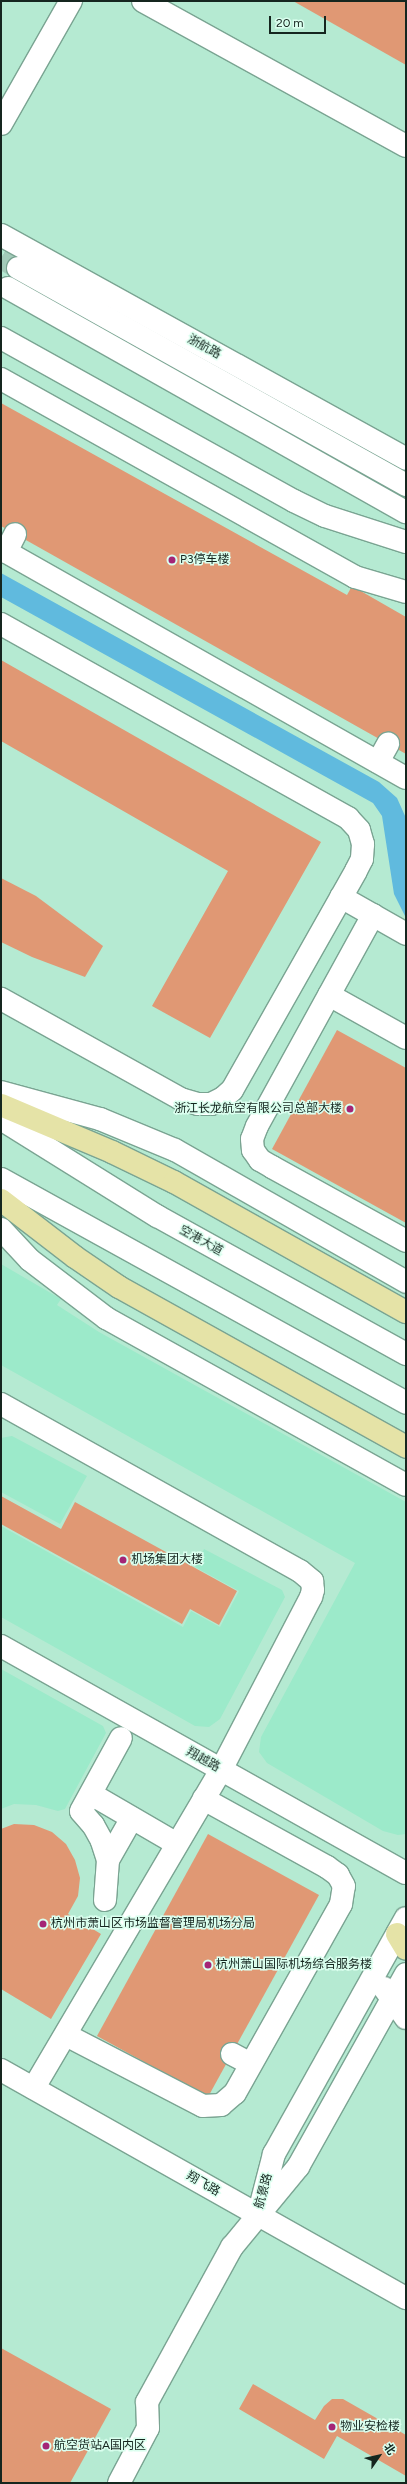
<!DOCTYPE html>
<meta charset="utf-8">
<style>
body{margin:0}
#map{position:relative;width:407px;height:2484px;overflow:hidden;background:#c7f4e0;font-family:Figtree,"Noto Sans SC",sans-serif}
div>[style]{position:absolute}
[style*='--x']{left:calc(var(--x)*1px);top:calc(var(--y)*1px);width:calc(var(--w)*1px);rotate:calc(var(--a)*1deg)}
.built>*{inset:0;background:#b5ead2}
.green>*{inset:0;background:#9ceaca}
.water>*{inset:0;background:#60bade}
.building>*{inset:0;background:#e09874}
.minor-tunnel>*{height:22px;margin-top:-11px;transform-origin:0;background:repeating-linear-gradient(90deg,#a3cbb9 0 22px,transparent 0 33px)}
.roads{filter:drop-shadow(1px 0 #7aa492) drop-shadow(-1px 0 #7aa492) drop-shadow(0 1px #7aa492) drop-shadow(0 -1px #7aa492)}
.minor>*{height:22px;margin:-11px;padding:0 11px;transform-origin:11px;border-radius:11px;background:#fff}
.major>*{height:22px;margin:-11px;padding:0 11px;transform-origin:11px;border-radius:11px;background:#e5e3a7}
.dots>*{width:11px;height:11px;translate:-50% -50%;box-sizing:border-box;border:2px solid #dbffef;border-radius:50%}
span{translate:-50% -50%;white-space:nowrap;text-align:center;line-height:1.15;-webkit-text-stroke:3px #dbffef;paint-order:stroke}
.street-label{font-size:12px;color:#15261f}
.poi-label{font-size:12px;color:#15261f}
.left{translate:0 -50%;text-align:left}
.right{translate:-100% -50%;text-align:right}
.frame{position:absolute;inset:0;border:2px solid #15261f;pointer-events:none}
.north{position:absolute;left:359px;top:2436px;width:40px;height:40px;-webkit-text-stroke:3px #dbffef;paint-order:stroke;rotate:56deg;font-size:11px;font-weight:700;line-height:16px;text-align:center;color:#15261f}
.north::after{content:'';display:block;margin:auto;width:14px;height:18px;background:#15261f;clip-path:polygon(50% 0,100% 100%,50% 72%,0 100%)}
.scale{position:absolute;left:269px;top:16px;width:57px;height:18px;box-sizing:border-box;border:2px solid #15261f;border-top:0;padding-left:5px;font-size:12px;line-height:14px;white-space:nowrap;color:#15261f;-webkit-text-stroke:3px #dbffef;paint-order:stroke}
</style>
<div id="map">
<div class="built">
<div style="clip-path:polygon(1px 1px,406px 1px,406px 2483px,1px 2483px)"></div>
</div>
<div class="green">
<div style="clip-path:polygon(1px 1264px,61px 1299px,57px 1305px,99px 1332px,406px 1502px,406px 1834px,398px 1835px,383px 1831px,267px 1763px,259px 1752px,261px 1737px,355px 1563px,1px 1365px)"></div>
<div style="clip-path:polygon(12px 1436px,87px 1476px,60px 1524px,1px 1492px,1px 1438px)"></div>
<div style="clip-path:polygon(1px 1526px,183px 1627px,191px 1611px,220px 1627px,239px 1591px,195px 1567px,204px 1549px,282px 1590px,285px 1597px,220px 1719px,209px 1727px,195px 1726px,1px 1617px)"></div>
<div style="clip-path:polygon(1px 1669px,103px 1726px,106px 1733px,65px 1809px,58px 1811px,36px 1805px,14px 1804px,1px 1809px)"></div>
</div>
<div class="water">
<div style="clip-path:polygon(1px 573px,379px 782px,397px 798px,406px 818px,406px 918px,394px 894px,382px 816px,373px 803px,1px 597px)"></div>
</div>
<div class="building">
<div style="clip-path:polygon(293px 1px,406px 1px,406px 65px)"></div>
<div style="clip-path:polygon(1px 403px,347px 595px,352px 586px,406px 617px,406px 754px,1px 526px)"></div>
<div style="clip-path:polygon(1px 660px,321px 842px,210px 1038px,152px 1006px,228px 871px,1px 741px)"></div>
<div style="clip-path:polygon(1px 878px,36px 896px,103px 946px,85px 977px,32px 957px,1px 942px)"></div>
<div style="clip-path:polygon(337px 1030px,406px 1068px,406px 1223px,272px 1149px)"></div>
<div style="clip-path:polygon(1px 1496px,61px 1529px,75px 1502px,237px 1591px,219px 1625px,190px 1609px,182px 1624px,1px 1524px)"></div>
<div style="clip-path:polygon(14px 1824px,34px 1825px,52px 1832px,66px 1844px,75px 1860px,80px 1878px,78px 1896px,68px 1914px,101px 1934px,51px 2019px,1px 1989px,1px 1829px)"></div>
<div style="clip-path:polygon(208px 1834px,319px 1895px,208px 2097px,97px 2036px)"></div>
<div style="clip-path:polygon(1px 2348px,111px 2409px,70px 2483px,1px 2483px)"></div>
<div style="clip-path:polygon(253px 2384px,315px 2420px,324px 2406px,332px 2399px,343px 2399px,406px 2435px,406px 2476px,337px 2436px,324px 2459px,239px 2409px)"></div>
</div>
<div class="minor-tunnel">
<div style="--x:1;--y:258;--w:20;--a:30"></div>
</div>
<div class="roads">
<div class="minor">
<div style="--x:143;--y:1;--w:300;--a:28.9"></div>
<div style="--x:1;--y:124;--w:142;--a:-60.4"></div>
<div style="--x:1;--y:235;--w:463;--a:28.9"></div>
<div style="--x:18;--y:268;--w:445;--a:29.2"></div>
<div style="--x:8;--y:288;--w:457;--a:29.4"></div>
<div style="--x:1;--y:338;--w:335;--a:29.1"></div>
<div style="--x:294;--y:501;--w:34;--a:26"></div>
<div style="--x:325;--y:516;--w:85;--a:17.8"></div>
<div style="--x:1;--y:379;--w:406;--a:29.2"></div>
<div style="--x:355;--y:577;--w:53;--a:16.4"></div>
<div style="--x:1;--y:549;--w:465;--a:29.5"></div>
<div style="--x:6;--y:552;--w:20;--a:-63"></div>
<div style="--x:1;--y:624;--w:398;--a:29.2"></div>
<div style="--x:348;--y:818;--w:16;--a:47"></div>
<div style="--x:359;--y:830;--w:15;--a:74"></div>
<div style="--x:363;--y:844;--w:15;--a:94"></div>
<div style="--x:362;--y:859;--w:13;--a:117"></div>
<div style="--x:356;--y:871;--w:252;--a:119.5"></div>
<div style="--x:232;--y:1090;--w:12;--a:138"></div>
<div style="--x:223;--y:1098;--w:13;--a:153"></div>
<div style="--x:211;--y:1104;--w:13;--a:180"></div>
<div style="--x:198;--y:1104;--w:18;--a:-164"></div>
<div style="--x:181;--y:1099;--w:206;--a:-150.9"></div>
<div style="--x:378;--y:762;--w:21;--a:-61"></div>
<div style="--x:341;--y:897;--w:75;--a:29.6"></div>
<div style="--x:373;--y:915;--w:241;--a:118.8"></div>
<div style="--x:257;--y:1126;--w:14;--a:111"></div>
<div style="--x:252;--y:1139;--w:11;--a:85"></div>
<div style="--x:253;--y:1150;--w:12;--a:55"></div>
<div style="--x:260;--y:1160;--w:14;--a:30"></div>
<div style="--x:272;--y:1167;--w:153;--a:28.9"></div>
<div style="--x:329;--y:995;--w:88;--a:29.2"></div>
<div style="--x:1;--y:1092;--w:103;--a:15.3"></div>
<div style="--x:100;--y:1119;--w:81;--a:22.5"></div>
<div style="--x:175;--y:1150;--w:266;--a:29.7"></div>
<div style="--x:1;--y:1119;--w:184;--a:31.9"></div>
<div style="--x:157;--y:1216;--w:285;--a:29"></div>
<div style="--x:1;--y:1179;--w:463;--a:28.9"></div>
<div style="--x:1;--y:1229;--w:42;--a:46.9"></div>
<div style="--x:30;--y:1260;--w:96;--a:37.3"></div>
<div style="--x:106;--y:1318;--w:343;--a:29.1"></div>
<div style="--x:1;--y:1404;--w:342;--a:29.2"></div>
<div style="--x:300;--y:1571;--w:16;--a:40"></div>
<div style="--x:312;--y:1581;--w:9;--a:84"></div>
<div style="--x:313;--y:1590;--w:7;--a:106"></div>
<div style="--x:311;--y:1597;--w:195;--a:117.5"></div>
<div style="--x:221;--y:1770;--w:369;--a:120.5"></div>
<div style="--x:1;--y:1646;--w:464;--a:29.3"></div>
<div style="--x:91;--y:1794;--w:99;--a:30.2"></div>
<div style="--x:108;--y:1860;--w:48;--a:-60.3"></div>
<div style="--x:105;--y:1900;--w:40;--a:-85.7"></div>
<div style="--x:108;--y:1860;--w:20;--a:-108"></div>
<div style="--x:102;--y:1841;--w:18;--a:-119"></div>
<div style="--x:93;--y:1825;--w:18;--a:-131"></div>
<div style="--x:81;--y:1811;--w:83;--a:-61.3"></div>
<div style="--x:384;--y:1988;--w:37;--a:54"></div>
<div style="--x:66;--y:2035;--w:154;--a:27.4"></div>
<div style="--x:203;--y:2106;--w:18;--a:-3"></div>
<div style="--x:221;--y:2105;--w:18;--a:-41"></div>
<div style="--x:235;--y:2093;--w:217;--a:-60.7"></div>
<div style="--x:341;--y:1904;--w:18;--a:-81"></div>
<div style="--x:344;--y:1886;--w:13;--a:-119"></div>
<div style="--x:338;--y:1875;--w:14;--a:-144"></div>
<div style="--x:327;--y:1867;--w:141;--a:-151.1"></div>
<div style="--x:232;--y:2054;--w:21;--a:28"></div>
<div style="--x:1;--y:2070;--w:465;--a:29.4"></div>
<div style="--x:260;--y:2208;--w:56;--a:-75.5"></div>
<div style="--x:274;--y:2154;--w:270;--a:-60.8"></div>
<div style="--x:119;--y:2483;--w:62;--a:-62.2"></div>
<div style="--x:148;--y:2428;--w:26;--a:-92"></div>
<div style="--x:147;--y:2402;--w:177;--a:-61.3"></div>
<div style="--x:232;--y:2247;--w:104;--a:-50.5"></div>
<div style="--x:298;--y:2167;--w:221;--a:-60.8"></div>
</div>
<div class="major">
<div style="--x:1;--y:1105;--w:121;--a:22.9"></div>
<div style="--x:112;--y:1152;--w:69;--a:25.8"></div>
<div style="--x:174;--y:1182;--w:266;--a:29.3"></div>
<div style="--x:1;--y:1200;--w:93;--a:37.6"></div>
<div style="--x:75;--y:1257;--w:53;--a:34.3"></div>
<div style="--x:119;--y:1287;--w:329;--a:29.1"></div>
<div style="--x:397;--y:1934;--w:17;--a:59"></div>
</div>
</div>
<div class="dots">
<div style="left:172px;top:560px;background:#a42576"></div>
<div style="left:350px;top:1109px;background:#a42576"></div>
<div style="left:123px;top:1560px;background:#a42576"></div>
<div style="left:43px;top:1924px;background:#a42576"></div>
<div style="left:208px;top:1965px;background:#a42576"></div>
<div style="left:332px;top:2427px;background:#a42576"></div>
<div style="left:46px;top:2446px;background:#a42576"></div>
</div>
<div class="street-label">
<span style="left:204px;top:347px;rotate:29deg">浙航路</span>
<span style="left:201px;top:1241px;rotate:29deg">空港大道</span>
<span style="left:203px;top:1760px;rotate:29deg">翔越路</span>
<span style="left:203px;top:2184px;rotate:30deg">翔飞路</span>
<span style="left:264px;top:2191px;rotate:-75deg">航景路</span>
</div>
<div class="poi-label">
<span class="left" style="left:180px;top:560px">P3停车楼</span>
<span class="right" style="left:342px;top:1109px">浙江长龙航空有限公司总部大楼</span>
<span class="left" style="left:131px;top:1560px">机场集团大楼</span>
<span class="left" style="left:51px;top:1924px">杭州市萧山区市场监督管理局机场分局</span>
<span class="left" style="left:216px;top:1965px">杭州萧山国际机场综合服务楼</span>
<span class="left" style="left:340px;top:2427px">物业安检楼</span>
<span class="left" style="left:54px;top:2446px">航空货站A国内区</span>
</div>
<div class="frame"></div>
<div class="north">北</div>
<div class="scale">20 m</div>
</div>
